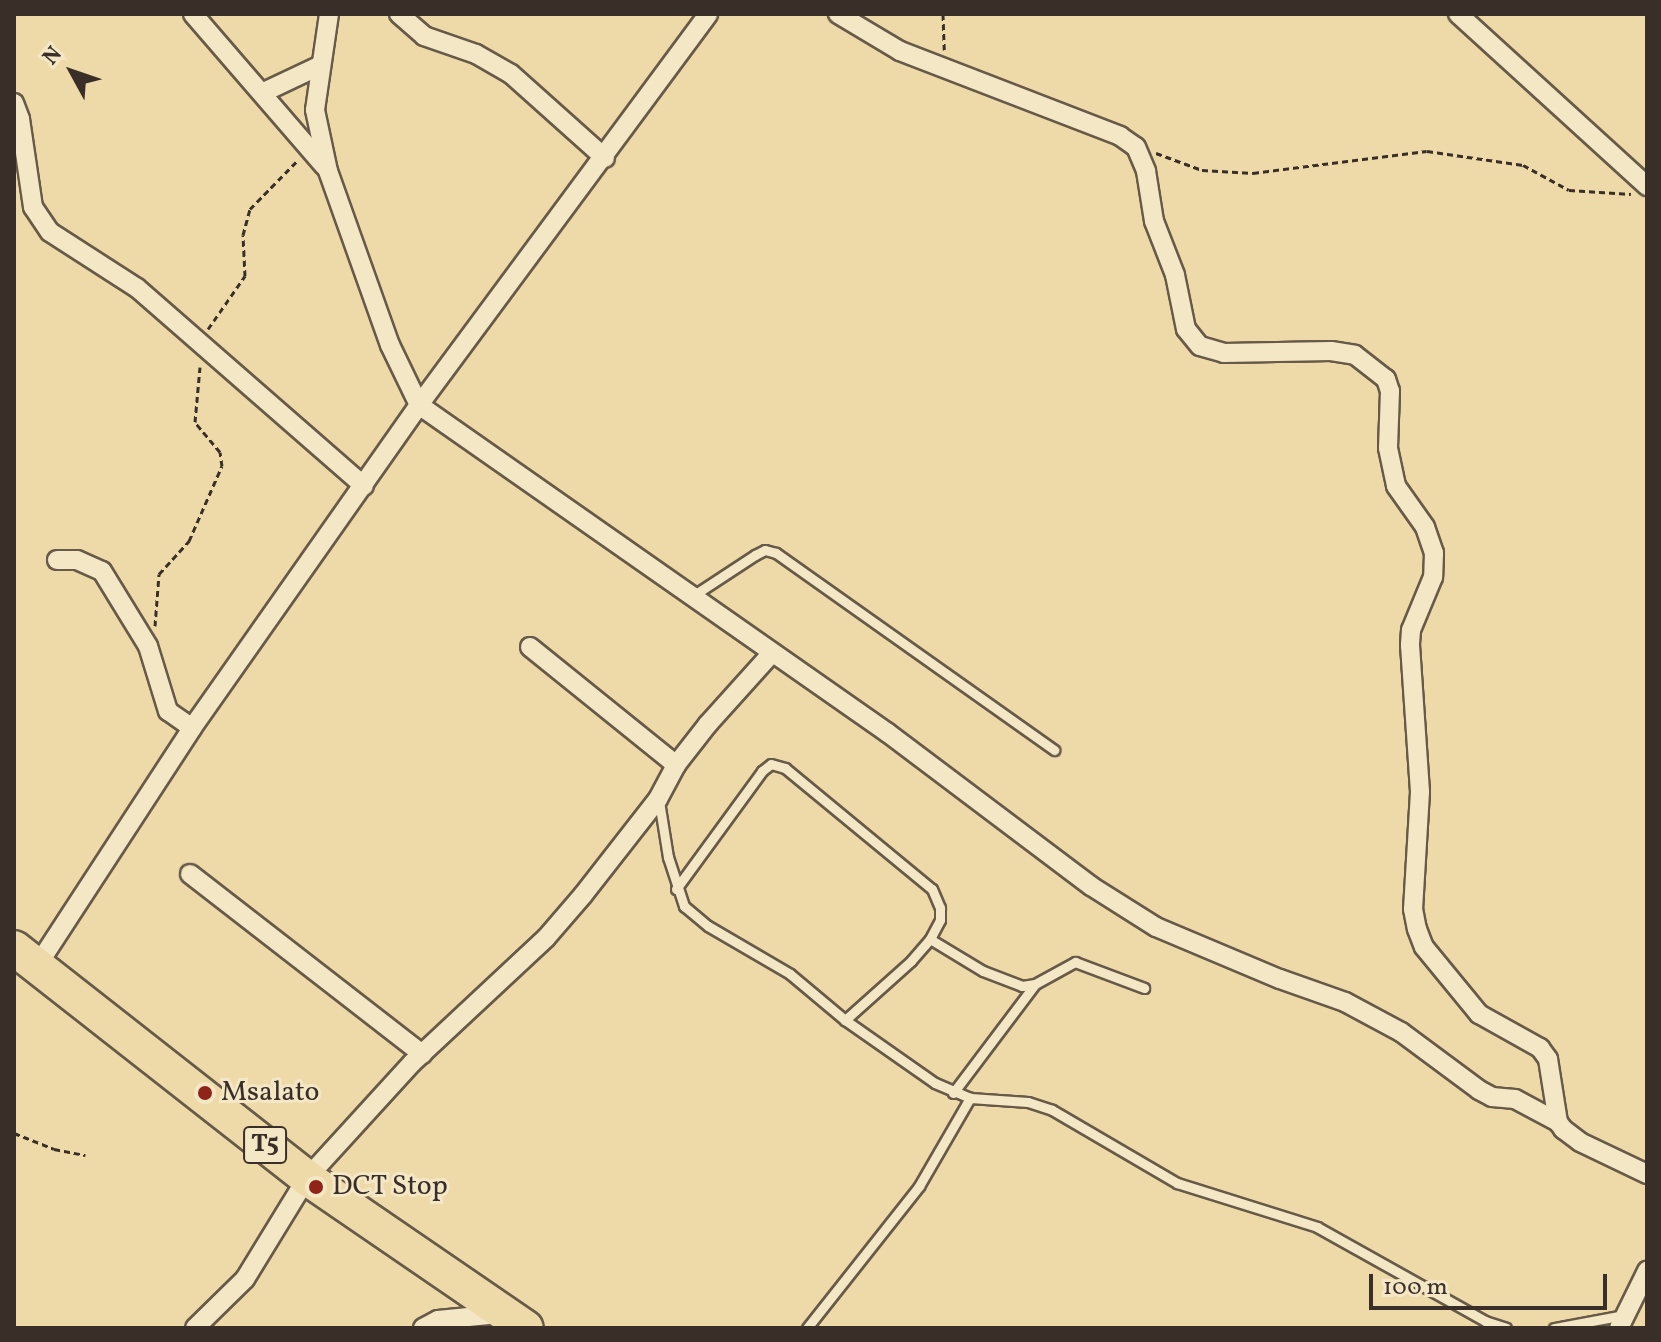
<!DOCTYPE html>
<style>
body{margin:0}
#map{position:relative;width:1661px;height:1342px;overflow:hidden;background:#eedaa8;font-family:Vollkorn,serif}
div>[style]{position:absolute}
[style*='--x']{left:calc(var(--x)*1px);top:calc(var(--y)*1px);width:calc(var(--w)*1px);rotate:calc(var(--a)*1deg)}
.path>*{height:3px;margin-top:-1.5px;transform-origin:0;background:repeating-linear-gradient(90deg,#3a2f28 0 6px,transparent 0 10px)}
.roads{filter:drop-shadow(2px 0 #675a48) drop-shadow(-2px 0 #675a48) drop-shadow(0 2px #675a48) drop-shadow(0 -2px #675a48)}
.lane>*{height:9px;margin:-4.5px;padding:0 4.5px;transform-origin:4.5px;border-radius:4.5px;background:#f4e7c6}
.street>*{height:18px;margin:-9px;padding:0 9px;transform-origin:9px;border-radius:9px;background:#f4e7c6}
.highway>*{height:34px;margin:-17px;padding:0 17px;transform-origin:17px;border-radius:17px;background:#eedaa8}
.dots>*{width:22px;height:22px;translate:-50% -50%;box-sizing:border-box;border:4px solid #f4e7c6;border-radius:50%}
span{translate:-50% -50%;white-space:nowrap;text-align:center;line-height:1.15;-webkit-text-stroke:6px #f4e7c6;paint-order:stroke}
.shield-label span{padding:2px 6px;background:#f4e7c6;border:2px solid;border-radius:6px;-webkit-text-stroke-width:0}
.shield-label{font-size:26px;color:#3a2f28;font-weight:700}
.poi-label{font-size:28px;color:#3a2f28}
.left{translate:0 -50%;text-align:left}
.frame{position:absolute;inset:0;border:16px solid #3a2f28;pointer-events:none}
.north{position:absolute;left:32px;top:32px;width:80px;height:80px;-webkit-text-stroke:6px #f4e7c6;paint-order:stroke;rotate:310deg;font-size:22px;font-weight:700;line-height:32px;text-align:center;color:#3a2f28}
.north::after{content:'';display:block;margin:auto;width:28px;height:36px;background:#3a2f28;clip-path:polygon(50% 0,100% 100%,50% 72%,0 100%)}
.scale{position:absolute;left:1369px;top:1274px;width:238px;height:36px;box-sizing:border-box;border:4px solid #3a2f28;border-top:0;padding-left:10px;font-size:24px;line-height:28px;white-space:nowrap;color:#3a2f28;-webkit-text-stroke:6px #f4e7c6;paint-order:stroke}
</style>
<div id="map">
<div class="path">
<div style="--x:943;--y:14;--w:36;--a:88"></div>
<div style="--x:1156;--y:153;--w:49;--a:20.3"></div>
<div style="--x:1202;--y:170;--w:51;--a:3.4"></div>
<div style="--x:1253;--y:173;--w:175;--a:-7.2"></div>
<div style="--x:1427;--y:151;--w:97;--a:8.3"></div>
<div style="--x:1523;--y:165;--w:52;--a:28.5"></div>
<div style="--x:1569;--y:190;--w:62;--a:3.7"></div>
<div style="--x:208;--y:329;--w:65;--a:-55.1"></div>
<div style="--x:245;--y:276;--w:41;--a:-92.8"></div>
<div style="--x:243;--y:235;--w:27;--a:-75"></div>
<div style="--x:250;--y:209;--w:67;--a:-45.6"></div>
<div style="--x:155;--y:626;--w:52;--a:-85.6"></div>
<div style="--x:159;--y:574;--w:45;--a:-47.7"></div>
<div style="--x:189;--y:541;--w:82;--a:-66.3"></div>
<div style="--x:222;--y:466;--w:14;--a:-98"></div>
<div style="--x:220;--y:452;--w:39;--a:-130"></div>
<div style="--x:195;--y:422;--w:55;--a:-84.8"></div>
<div style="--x:14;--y:1133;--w:43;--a:21.8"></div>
<div style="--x:54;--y:1149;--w:32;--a:11"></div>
</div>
<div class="roads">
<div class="lane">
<div style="--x:691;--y:597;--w:77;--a:-33.3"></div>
<div style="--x:755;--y:555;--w:11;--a:-27"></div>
<div style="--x:765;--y:550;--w:11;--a:15"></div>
<div style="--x:776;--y:553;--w:341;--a:35.3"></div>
<div style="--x:659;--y:801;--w:57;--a:80.9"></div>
<div style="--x:668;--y:857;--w:52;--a:71.9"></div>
<div style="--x:684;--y:906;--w:31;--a:40"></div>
<div style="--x:708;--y:926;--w:95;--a:30.3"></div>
<div style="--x:790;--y:974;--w:72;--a:39.9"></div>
<div style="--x:845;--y:1020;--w:110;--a:35"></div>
<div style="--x:935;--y:1083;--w:38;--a:23"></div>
<div style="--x:970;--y:1098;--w:58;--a:3.9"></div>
<div style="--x:1028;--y:1102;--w:25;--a:18"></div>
<div style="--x:1052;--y:1110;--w:145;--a:30.3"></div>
<div style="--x:1177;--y:1183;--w:147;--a:17.4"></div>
<div style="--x:1317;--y:1227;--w:193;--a:29.2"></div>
<div style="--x:1485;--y:1321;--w:22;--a:18"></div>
<div style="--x:676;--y:889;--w:146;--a:-53.9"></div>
<div style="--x:762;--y:771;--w:11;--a:-38"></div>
<div style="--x:771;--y:764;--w:15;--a:16"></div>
<div style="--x:785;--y:768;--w:190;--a:39.5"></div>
<div style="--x:932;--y:889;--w:21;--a:67"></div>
<div style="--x:940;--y:908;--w:12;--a:90"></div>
<div style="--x:940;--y:920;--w:21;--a:118"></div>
<div style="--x:930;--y:939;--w:29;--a:131"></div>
<div style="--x:911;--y:961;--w:89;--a:138.2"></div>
<div style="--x:930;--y:939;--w:62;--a:31.1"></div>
<div style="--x:983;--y:971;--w:42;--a:21"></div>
<div style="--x:1022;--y:986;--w:13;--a:-9"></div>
<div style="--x:1035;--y:984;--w:46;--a:-28.8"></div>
<div style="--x:1075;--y:962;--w:74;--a:20.6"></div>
<div style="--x:953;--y:1093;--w:136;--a:-53"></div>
<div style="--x:807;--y:1328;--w:181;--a:-51.7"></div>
<div style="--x:919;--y:1186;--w:102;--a:-59.9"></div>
<div style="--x:1554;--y:1328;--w:71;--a:-10.5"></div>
</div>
<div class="street">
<div style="--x:193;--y:14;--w:201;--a:49.2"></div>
<div style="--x:329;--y:14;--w:97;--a:98.3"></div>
<div style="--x:315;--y:110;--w:62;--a:78"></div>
<div style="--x:328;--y:171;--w:185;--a:70.4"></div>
<div style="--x:390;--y:345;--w:67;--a:64.2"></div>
<div style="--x:419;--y:405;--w:572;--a:34.97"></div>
<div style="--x:888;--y:733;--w:254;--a:37"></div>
<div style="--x:1091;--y:886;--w:77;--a:32.2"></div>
<div style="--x:1156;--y:927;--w:134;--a:22.8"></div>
<div style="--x:1280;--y:979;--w:69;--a:19.5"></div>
<div style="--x:1345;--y:1002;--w:64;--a:28.2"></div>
<div style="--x:1401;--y:1032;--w:97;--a:36.6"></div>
<div style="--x:1479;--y:1090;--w:15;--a:28"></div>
<div style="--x:1492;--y:1097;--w:23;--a:5"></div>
<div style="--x:1515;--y:1099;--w:49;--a:28.1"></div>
<div style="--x:399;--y:14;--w:33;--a:41"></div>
<div style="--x:424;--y:36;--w:55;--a:19.1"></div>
<div style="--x:476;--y:54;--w:40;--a:29.7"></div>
<div style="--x:511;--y:74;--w:126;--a:41.8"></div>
<div style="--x:838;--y:14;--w:72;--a:30.8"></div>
<div style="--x:900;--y:51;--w:236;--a:21.1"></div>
<div style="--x:1120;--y:136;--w:19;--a:35"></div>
<div style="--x:1136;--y:147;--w:26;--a:67"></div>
<div style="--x:1146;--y:171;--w:51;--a:80.9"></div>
<div style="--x:1154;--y:221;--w:58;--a:68.7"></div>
<div style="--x:1175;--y:275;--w:55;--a:78.5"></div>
<div style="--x:1186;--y:329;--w:22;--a:51"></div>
<div style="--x:1200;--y:346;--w:25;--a:16"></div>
<div style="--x:1224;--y:353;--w:107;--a:-1.1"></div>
<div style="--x:1331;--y:351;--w:24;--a:9"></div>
<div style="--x:1355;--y:355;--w:39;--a:38"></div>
<div style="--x:1386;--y:379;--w:13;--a:72"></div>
<div style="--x:1390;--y:391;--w:57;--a:92"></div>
<div style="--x:1388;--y:448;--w:39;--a:78"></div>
<div style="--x:1396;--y:486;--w:50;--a:54.7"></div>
<div style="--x:1425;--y:527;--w:28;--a:71"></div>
<div style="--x:1434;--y:553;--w:24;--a:92"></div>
<div style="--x:1433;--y:577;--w:57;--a:112.5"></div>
<div style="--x:1411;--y:630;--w:15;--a:94"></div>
<div style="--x:1410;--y:645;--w:147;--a:86.1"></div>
<div style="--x:1420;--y:792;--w:117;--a:93.4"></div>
<div style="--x:1413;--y:909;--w:20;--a:79"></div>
<div style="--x:1417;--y:929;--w:19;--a:69"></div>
<div style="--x:1424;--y:947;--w:87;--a:50.6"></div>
<div style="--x:1479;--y:1014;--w:70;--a:29.1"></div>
<div style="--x:1540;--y:1048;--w:14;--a:54"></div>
<div style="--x:1548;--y:1059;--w:64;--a:81"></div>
<div style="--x:1558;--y:1122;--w:9;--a:54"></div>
<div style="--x:1563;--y:1129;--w:21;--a:37"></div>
<div style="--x:1580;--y:1142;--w:74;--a:25.5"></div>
<div style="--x:1458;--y:14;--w:256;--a:42.3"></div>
<div style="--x:264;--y:92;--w:61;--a:-25.3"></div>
<div style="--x:14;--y:103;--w:17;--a:69"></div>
<div style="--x:20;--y:119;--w:89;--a:81.6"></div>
<div style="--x:33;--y:207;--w:30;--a:56"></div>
<div style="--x:50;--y:232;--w:103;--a:32.8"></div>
<div style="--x:137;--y:288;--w:301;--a:41.1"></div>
<div style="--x:57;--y:560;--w:20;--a:0"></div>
<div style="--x:77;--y:560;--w:27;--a:24"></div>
<div style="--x:102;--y:571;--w:88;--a:58.5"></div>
<div style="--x:148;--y:646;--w:68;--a:72.9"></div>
<div style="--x:168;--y:711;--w:29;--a:35"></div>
<div style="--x:530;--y:647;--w:188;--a:38.9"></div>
<div style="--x:190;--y:874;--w:294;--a:37.8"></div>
<div style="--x:37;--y:966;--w:284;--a:-56.9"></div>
<div style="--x:192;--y:728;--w:395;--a:-54.9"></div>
<div style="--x:419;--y:405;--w:486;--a:-53.5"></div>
<div style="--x:195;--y:1328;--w:70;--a:-44.4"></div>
<div style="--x:245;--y:1279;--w:119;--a:-58.5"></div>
<div style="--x:307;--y:1178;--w:156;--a:-47.6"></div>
<div style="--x:412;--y:1063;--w:183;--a:-43"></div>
<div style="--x:546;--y:938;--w:57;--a:-49.3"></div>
<div style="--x:583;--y:895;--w:122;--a:-52"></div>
<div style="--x:658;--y:799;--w:38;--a:-62"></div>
<div style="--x:676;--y:765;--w:52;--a:-52"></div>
<div style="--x:708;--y:724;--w:96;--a:-48"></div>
<div style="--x:423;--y:1328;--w:17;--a:-28"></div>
<div style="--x:438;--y:1320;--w:61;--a:-5.6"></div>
<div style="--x:1619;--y:1328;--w:64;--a:-63.8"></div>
</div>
<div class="highway">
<div style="--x:14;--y:948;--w:372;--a:38.1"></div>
<div style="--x:307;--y:1178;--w:265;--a:34.4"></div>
</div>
</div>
<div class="dots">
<div style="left:205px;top:1093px;background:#8f2418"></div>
<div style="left:316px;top:1187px;background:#8f2418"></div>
</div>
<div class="shield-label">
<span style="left:265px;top:1145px">T5</span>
</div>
<div class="poi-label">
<span class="left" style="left:221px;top:1093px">Msalato</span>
<span class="left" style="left:332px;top:1187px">DCT Stop</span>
</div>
<div class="frame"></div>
<div class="north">N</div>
<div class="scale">100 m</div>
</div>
